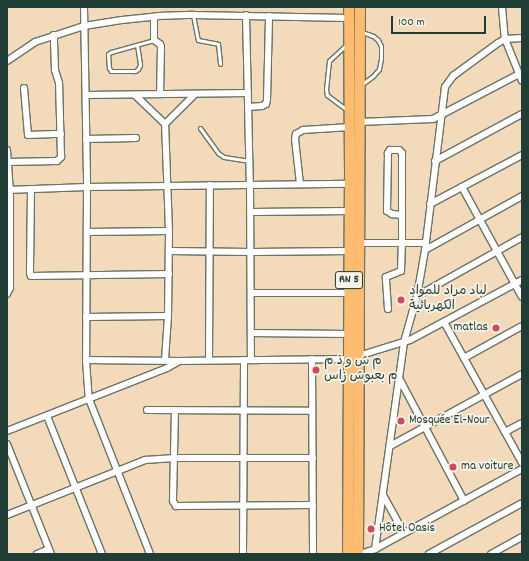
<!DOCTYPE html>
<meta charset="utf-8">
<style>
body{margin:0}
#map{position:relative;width:529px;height:561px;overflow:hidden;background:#f2dabb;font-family:Dekko,"Playpen Sans Arabic",sans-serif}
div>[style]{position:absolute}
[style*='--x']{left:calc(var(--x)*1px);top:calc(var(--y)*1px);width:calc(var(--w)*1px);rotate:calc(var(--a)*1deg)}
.roads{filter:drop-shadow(1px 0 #697463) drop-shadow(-1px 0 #697463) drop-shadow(0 1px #697463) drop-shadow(0 -1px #697463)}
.service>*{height:3px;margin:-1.5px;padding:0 1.5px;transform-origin:1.5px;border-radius:1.5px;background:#fff}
.minor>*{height:6px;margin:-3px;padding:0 3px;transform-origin:3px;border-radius:3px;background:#fff}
.primary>*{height:10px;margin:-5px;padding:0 5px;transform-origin:5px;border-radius:5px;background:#fdbc6f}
.dots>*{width:11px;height:11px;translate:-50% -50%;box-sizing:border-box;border:2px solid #f7f3e8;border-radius:50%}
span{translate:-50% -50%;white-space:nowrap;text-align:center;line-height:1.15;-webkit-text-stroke:3.5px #f7f3e8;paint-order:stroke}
.shield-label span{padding:1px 3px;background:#f7f3e8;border:1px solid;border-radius:3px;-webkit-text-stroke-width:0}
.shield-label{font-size:12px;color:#1f3d34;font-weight:700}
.poi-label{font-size:13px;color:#1f3d34}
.left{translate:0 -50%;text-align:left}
.right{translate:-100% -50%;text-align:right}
.frame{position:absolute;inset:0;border:8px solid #1f3d34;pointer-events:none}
.scale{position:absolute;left:391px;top:16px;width:95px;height:18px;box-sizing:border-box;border:2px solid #1f3d34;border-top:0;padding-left:5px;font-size:12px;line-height:14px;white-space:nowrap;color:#1f3d34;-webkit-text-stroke:3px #f7f3e8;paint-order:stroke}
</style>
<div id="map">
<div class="roads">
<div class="service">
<div style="--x:193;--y:15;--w:25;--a:79"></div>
<div style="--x:198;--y:40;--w:20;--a:11"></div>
<div style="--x:218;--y:44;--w:20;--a:84"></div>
<div style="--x:137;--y:45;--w:20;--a:81"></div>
<div style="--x:140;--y:65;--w:4;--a:117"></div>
<div style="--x:138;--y:69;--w:4;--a:146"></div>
<div style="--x:135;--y:71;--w:24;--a:180"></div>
<div style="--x:111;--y:71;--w:4;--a:-124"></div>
<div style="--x:109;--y:68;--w:14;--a:-94"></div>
<div style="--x:108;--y:54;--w:4;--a:-34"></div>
<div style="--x:111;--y:52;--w:45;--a:-15.6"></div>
<div style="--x:346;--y:45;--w:23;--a:137"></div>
<div style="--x:329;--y:61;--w:28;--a:96"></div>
<div style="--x:326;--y:89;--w:6;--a:81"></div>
<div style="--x:327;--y:95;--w:26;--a:37"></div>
<div style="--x:361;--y:85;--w:15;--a:-37"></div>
<div style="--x:373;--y:76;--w:9;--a:-49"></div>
<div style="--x:379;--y:69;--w:10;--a:-79"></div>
<div style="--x:381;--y:59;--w:13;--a:-90"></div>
<div style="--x:381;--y:46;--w:7;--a:-117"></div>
<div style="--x:378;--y:40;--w:6;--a:-141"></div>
<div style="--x:373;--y:36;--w:12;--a:-160"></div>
<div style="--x:200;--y:128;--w:31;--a:54"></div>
<div style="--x:218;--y:153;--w:7;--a:34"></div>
<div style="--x:224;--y:157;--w:26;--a:9"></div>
</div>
<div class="minor">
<div style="--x:84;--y:7;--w:180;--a:89"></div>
<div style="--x:87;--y:187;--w:173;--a:90.3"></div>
<div style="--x:86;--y:360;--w:39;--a:86"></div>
<div style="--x:89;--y:399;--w:167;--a:68.5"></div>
<div style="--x:502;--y:7;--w:32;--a:85"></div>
<div style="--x:505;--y:39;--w:45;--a:68"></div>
<div style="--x:246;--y:15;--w:170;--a:88.7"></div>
<div style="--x:250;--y:185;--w:175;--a:89.7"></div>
<div style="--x:154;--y:17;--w:23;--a:90"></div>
<div style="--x:154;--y:40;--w:7;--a:34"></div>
<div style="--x:160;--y:44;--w:3;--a:72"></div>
<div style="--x:161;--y:47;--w:47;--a:91.2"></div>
<div style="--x:7;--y:61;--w:34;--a:-34"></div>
<div style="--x:35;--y:42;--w:52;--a:-18.1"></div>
<div style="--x:84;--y:26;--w:38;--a:-9"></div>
<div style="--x:122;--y:20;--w:36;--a:-6"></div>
<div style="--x:158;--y:16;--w:35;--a:-2"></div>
<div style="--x:193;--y:15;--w:156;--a:1.1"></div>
<div style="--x:24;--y:88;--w:47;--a:85.1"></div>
<div style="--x:28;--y:135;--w:33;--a:-2"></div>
<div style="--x:86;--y:95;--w:162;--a:-0.7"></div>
<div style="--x:135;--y:95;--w:42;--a:44"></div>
<div style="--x:165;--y:124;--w:42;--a:-45"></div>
<div style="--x:248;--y:107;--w:14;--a:-4"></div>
<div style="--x:262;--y:106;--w:4;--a:-27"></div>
<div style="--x:266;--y:104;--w:4;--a:-76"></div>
<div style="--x:267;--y:100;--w:84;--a:-88.6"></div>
<div style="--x:359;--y:122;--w:74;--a:-2.3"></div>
<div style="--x:433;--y:119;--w:97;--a:-27.6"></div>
<div style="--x:86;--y:139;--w:50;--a:-1.1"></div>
<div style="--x:7;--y:150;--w:39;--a:86"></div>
<div style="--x:10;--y:189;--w:99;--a:90"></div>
<div style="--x:10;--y:288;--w:7;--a:117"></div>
<div style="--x:435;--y:161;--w:99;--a:-28.4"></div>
<div style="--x:7;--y:162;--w:50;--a:-1.1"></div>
<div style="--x:57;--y:161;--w:6;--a:-45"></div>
<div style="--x:61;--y:157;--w:74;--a:-91.5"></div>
<div style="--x:59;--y:83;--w:14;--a:-107"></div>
<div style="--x:55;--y:70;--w:35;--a:-92"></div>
<div style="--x:300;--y:184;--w:45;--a:-96.3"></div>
<div style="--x:295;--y:139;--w:5;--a:-79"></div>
<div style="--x:296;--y:134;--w:8;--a:-30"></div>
<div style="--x:303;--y:130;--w:47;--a:-3.7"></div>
<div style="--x:462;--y:187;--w:125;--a:61.4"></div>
<div style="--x:31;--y:189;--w:84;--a:90.7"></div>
<div style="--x:30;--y:273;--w:3;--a:72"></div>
<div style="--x:31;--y:276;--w:138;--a:-0.8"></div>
<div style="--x:7;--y:190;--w:80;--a:-2.1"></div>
<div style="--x:87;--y:187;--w:263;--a:-0.7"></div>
<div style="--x:430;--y:204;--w:104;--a:-28"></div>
<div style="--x:251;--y:212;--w:99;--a:-0.6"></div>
<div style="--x:87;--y:232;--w:82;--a:-0.7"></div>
<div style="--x:359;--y:243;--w:67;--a:0"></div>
<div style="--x:425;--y:250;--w:111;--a:-29.1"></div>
<div style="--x:169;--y:251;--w:82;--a:0.7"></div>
<div style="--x:251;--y:252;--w:99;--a:-0.6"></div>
<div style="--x:251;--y:293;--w:98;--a:0"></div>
<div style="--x:417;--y:296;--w:120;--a:-29.3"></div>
<div style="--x:388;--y:309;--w:32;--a:-94"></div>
<div style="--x:386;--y:277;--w:16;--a:-22"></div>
<div style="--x:401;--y:271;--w:28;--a:-88"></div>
<div style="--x:402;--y:243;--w:90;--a:-90"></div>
<div style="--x:402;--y:153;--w:4;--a:-135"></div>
<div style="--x:399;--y:150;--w:9;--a:180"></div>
<div style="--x:390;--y:150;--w:4;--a:124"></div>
<div style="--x:388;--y:153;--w:58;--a:91"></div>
<div style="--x:387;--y:211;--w:6;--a:31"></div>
<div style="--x:392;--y:214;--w:10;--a:6"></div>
<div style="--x:86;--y:317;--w:82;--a:-0.7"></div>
<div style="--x:444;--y:322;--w:161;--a:61"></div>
<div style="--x:251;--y:333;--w:98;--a:0.6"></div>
<div style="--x:358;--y:356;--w:54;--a:-17.1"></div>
<div style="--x:410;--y:340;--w:127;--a:-28.2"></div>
<div style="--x:464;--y:358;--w:66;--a:-28.9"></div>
<div style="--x:312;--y:359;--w:195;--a:89.7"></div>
<div style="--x:86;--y:360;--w:92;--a:0.6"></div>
<div style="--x:178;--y:361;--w:171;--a:-0.7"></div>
<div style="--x:165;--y:360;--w:44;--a:-86.1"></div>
<div style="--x:168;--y:316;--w:85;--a:-89.3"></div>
<div style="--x:169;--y:231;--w:107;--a:-92.1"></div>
<div style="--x:209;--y:360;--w:175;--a:-89.7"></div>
<div style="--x:399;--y:378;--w:139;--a:62.1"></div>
<div style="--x:147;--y:410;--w:165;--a:0.3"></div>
<div style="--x:175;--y:410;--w:91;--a:91.3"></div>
<div style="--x:173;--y:501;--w:6;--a:59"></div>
<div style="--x:176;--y:506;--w:137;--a:-0.4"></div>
<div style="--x:47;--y:416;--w:149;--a:68.3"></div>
<div style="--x:7;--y:431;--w:172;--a:-21.5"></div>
<div style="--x:167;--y:368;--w:13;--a:-29"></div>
<div style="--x:505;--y:432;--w:19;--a:-28"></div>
<div style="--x:7;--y:444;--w:118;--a:68.2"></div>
<div style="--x:390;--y:446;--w:150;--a:-28.6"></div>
<div style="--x:383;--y:495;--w:43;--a:61.1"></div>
<div style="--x:7;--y:515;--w:149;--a:-21.7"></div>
<div style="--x:145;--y:460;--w:30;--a:-4"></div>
<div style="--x:175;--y:458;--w:138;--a:0"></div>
<div style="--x:375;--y:549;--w:209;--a:-82"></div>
<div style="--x:404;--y:342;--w:48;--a:-74.2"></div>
<div style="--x:417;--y:296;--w:47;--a:-80.1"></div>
<div style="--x:425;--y:250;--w:164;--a:-83"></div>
<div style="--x:445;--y:87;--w:14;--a:-54"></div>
<div style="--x:453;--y:76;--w:56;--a:-36.3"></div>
<div style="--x:498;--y:43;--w:8;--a:-30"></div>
<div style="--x:505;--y:39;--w:17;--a:-3"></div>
<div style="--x:37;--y:554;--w:13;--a:-23"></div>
<div style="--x:243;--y:554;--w:194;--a:-89.7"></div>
<div style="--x:360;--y:554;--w:16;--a:-18"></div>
<div style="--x:375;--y:549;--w:167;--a:-28.6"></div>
<div style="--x:429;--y:554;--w:106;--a:-28.7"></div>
<div style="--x:491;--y:554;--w:35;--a:-29"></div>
</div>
<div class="primary">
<div style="--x:348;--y:554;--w:382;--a:-89.7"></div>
<div style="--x:350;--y:172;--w:165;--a:-90.3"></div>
<div style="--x:358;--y:554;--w:547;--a:-89.79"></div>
</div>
</div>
<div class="dots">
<div style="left:401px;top:300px;background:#d1495b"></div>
<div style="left:496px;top:328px;background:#d1495b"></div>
<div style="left:316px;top:370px;background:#d1495b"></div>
<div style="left:401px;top:421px;background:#d1495b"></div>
<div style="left:453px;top:467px;background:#d1495b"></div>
<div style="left:371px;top:529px;background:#d1495b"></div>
</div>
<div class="shield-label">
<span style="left:349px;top:280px">RN 5</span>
</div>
<div class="poi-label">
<span class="left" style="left:409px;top:300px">لباد مراد للمواد<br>الكهربائية</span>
<span class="right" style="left:488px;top:328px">matlas</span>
<span class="left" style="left:324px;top:370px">م ش و ذ م<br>م بعبوش زاس</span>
<span class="left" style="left:409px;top:421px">Mosquée El-Nour</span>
<span class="left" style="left:461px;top:467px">ma voiture</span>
<span class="left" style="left:379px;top:529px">Hôtel Oasis</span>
</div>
<div class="frame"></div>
<div class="scale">100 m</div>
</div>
